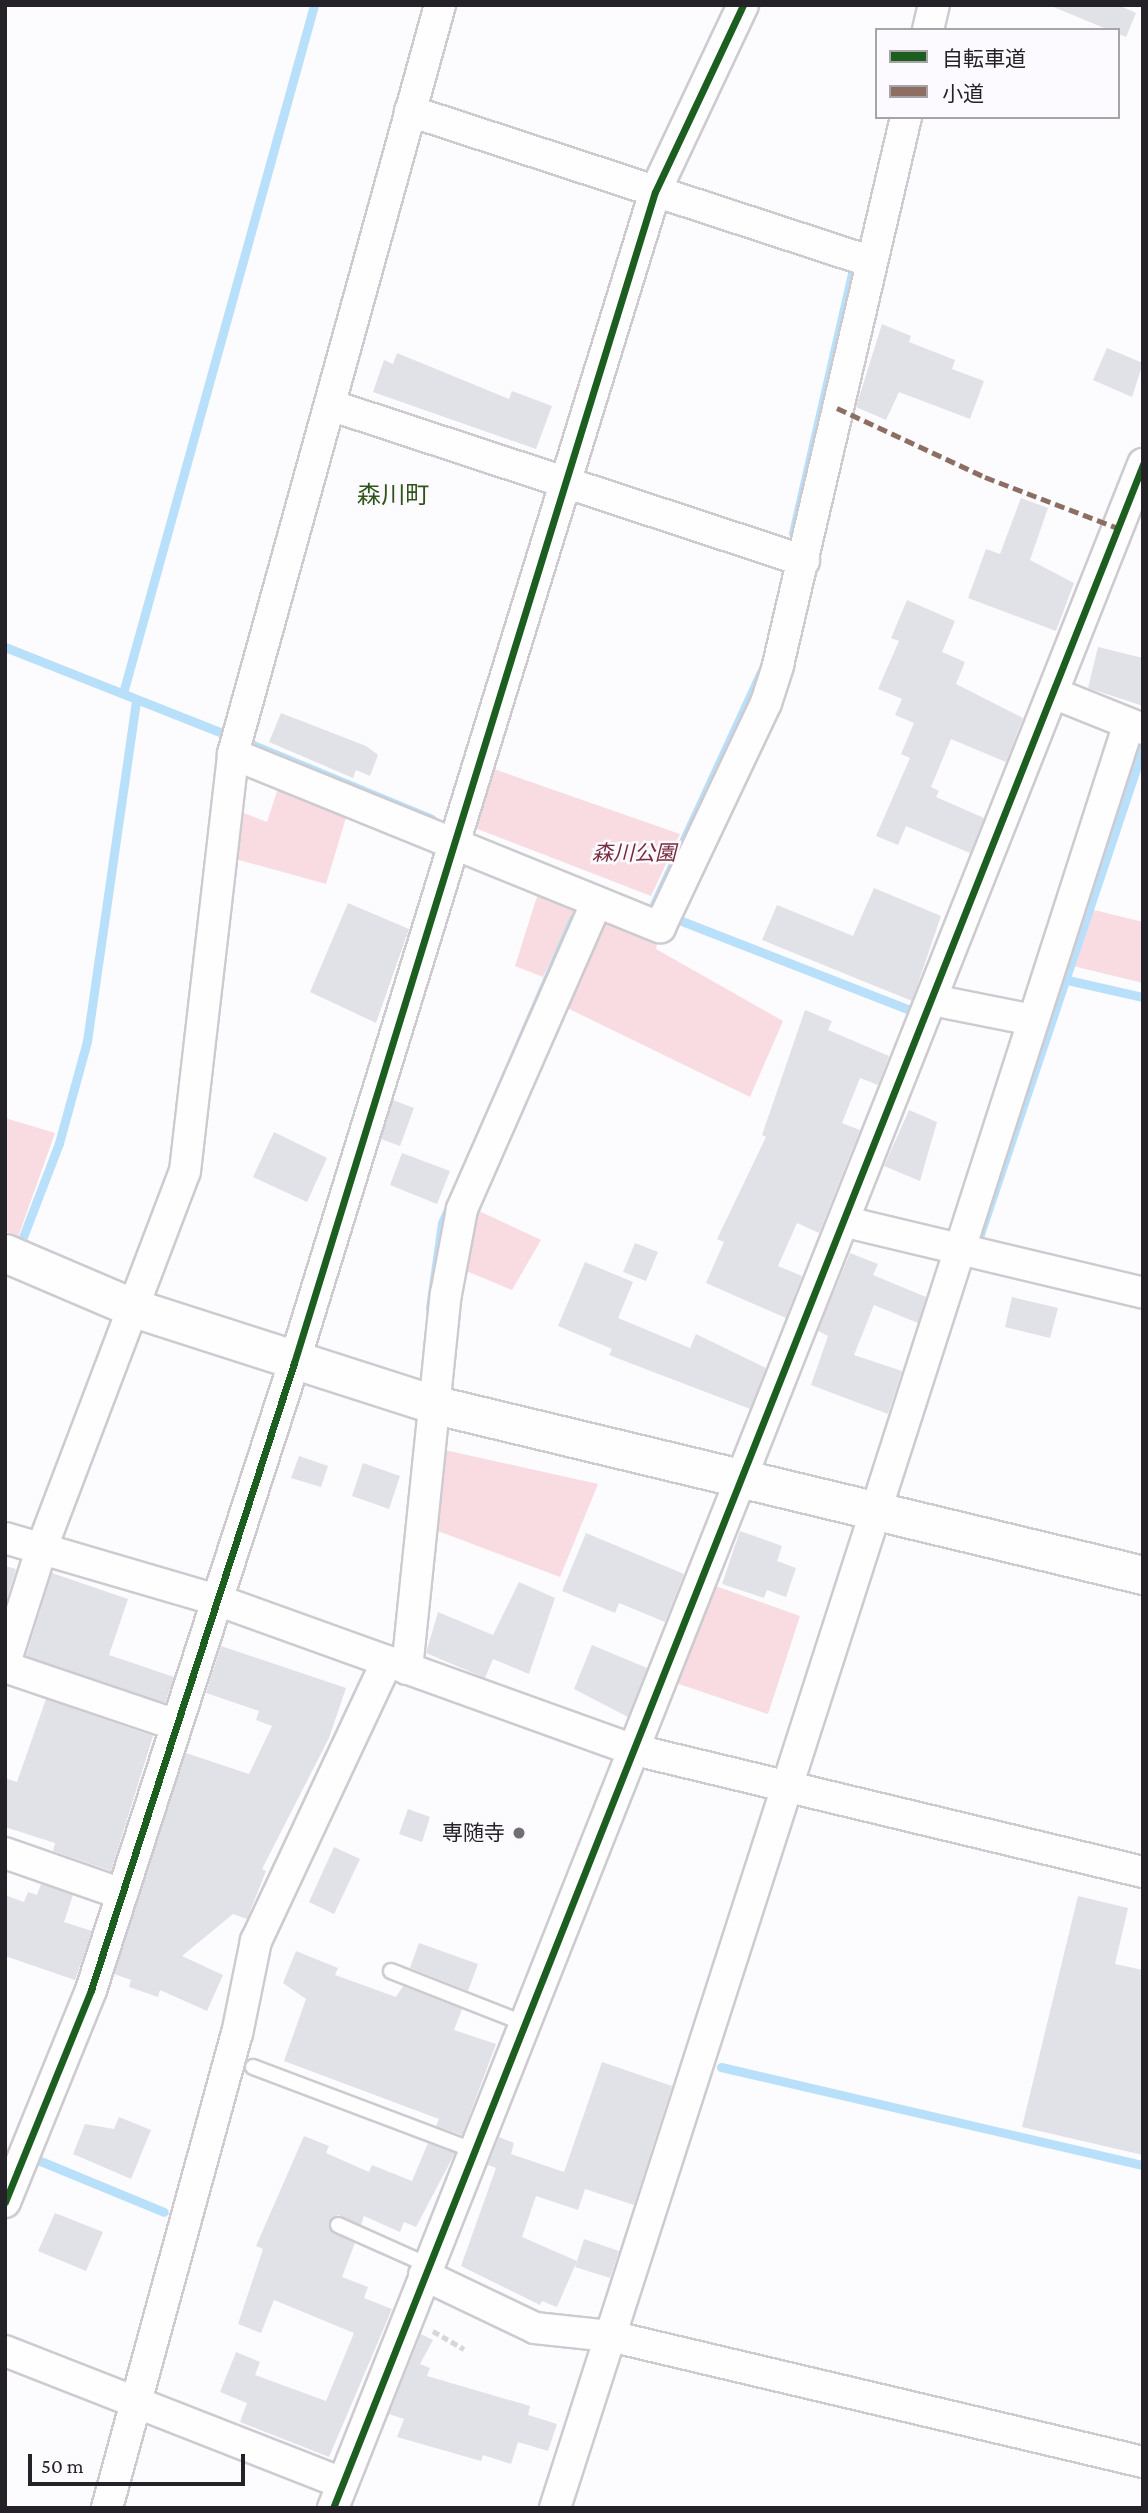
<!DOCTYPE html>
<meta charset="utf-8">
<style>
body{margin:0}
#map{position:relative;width:1148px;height:2513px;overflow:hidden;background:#fcfbfe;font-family:"Crimson Pro","Noto Sans JP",serif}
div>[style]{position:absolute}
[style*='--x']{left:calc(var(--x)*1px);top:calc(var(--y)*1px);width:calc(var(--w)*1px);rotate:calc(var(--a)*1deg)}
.green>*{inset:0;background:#f9dce1}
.stream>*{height:9px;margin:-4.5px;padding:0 4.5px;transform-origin:4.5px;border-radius:4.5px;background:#b9e0fa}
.building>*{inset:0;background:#e1e2e8}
.path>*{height:4.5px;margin-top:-2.25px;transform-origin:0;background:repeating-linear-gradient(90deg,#d7d7d8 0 7px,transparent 0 10.5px)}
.roads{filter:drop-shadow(2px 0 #cdcbd0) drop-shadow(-2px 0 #cdcbd0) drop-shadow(0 2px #cdcbd0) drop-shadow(0 -2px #cdcbd0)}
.service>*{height:14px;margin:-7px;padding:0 7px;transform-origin:7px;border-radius:7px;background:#fffeff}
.minor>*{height:30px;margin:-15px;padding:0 15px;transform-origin:15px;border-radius:15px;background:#fffeff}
.tertiary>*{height:37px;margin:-18.5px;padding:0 18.5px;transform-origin:18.5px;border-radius:18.5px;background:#fffeff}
.quiet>*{height:5px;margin-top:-2.5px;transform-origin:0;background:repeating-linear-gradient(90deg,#8d6e63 0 10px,transparent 0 15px)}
.cycleway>*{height:7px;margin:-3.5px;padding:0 3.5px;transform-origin:3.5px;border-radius:3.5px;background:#1b5e20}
.dots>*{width:19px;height:19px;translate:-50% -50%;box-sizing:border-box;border:4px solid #fcfaff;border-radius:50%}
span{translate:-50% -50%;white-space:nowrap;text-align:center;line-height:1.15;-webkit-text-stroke:5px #fcfaff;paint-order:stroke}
.park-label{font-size:21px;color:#782b3c;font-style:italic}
.poi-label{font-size:21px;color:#242128}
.right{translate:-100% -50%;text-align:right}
.quarter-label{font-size:24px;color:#2f5518}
.frame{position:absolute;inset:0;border:7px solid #242128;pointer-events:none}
.legend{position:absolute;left:875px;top:28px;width:245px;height:91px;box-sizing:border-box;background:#fcfaff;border:2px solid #a6a3a9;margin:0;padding:9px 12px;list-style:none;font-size:21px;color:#242128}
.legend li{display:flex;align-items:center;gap:14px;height:35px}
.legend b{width:35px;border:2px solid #a6a3a9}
.scale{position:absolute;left:28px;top:2454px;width:217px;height:32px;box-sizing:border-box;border:4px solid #242128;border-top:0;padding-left:9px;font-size:21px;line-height:24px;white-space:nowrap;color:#242128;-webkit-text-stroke:5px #fcfaff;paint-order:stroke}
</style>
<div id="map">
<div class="green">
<div style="clip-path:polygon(494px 769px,680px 834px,651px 896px,475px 828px)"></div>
<div style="clip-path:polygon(280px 782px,348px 811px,326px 884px,232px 858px,236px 810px,267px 822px)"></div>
<div style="clip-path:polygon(540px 887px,578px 903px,543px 977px,515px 966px)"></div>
<div style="clip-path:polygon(1090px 909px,1143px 922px,1143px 983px,1073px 966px)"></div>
<div style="clip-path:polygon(600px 917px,659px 935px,656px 949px,783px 1021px,750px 1097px,561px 1005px)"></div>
<div style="clip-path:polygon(5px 1118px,55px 1133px,18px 1237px,5px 1231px)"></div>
<div style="clip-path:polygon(477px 1210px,541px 1240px,512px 1290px,464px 1270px)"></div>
<div style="clip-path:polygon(440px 1449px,598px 1484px,560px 1577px,438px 1531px)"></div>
<div style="clip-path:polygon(710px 1584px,800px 1616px,768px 1714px,673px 1682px)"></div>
</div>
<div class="stream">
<div style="--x:793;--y:533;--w:267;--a:-77.2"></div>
<div style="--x:5;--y:647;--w:231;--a:21.6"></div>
<div style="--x:123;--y:693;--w:714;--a:-74.48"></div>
<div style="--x:246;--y:742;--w:201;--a:22.5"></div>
<div style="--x:652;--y:909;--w:261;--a:-65.3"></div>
<div style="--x:674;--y:918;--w:256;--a:21.3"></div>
<div style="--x:1063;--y:979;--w:82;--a:12.7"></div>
<div style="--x:23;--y:1237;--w:101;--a:-69"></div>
<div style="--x:59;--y:1143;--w:106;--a:-74.6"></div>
<div style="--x:87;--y:1041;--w:345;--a:-81.8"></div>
<div style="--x:977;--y:1243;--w:522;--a:-71.46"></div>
<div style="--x:430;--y:1308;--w:86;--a:-82"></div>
<div style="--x:442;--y:1223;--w:331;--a:-66.7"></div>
<div style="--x:721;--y:2067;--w:433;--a:13.1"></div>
<div style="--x:38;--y:2160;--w:136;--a:22.4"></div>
</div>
<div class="building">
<div style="clip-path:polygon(1118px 5px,1136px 13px,1126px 37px,1051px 6px)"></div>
<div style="clip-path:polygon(882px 324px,911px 336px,909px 342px,955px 360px,952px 369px,984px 381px,970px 419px,899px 392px,886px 420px,856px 407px)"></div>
<div style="clip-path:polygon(1107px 348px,1143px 363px,1132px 397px,1093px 380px)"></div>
<div style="clip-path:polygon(397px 353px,509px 399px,512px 391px,552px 406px,536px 449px,373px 392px,384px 360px,393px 364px)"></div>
<div style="clip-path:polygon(1021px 498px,1048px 508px,1030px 560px,1074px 583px,1056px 631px,968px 598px,986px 549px,1000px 554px)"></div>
<div style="clip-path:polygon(907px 600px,955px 621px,942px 652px,965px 662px,956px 684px,1023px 718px,1006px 762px,951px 739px,931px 787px,939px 791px,936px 797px,984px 818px,970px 853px,906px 826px,898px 845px,876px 836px,910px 758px,901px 754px,914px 723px,895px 715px,902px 699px,878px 689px,899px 641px,891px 638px)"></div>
<div style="clip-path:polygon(1098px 647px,1143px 658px,1143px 706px,1088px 688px)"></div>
<div style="clip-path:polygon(281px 713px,366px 746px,378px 755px,370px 776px,356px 770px,353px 778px,269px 742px)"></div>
<div style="clip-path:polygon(874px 888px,941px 916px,912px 1001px,762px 940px,777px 905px,853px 936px)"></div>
<div style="clip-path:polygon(348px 903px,409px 929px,376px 1023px,310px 992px)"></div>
<div style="clip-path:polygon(805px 1010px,832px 1021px,828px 1030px,889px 1056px,878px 1085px,860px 1078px,842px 1123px,860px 1130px,819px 1233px,797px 1223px,778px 1266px,802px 1276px,786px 1318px,706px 1283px,724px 1242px,717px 1239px,766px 1137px,762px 1135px)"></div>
<div style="clip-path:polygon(393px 1100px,414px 1108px,400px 1146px,381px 1139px)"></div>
<div style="clip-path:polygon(909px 1110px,937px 1122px,920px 1181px,884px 1166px)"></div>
<div style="clip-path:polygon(274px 1132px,327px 1158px,307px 1202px,253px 1177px)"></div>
<div style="clip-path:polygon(402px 1153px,450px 1171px,437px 1204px,390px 1185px)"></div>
<div style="clip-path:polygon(635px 1243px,658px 1252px,646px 1281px,623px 1272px)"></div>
<div style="clip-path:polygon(850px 1253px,878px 1264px,873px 1275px,926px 1297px,918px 1323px,874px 1305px,854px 1355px,902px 1371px,888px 1414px,811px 1385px,828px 1336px,818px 1331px)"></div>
<div style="clip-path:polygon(585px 1262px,633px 1282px,618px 1318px,690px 1348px,696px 1334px,766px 1368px,750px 1409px,609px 1355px,612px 1349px,558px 1326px)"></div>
<div style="clip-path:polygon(1012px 1297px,1058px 1308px,1050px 1338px,1005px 1327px)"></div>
<div style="clip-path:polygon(299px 1456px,328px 1466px,321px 1487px,291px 1478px)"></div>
<div style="clip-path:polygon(363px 1463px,400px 1476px,389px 1509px,352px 1496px)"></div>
<div style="clip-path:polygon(740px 1531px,782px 1546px,777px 1561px,796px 1568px,786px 1597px,767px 1590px,764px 1598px,722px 1584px)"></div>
<div style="clip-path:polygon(586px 1533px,684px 1574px,665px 1622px,619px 1603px,615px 1613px,562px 1591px)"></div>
<div style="clip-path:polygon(5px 1566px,16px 1569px,5px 1605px)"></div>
<div style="clip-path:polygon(52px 1573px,128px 1599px,109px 1655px,174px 1677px,165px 1703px,26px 1656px)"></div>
<div style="clip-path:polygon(519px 1582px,555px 1598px,529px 1674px,493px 1659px,485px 1678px,426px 1653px,438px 1612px,493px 1635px)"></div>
<div style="clip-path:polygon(592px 1645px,647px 1668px,628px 1717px,574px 1689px)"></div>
<div style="clip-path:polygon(221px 1646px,346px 1688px,329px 1738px,262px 1869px,266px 1871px,247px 1919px,233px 1914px,182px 1956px,223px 1975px,207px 2011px,160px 1990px,158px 1997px,129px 1987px,131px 1980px,114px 1974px,186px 1753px,249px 1774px,272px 1726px,256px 1720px,259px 1711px,206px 1693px)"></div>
<div style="clip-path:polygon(46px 1699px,153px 1736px,111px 1871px,53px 1851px,55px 1843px,5px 1827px,5px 1778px,17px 1782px)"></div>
<div style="clip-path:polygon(408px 1809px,430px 1817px,422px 1842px,399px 1834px)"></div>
<div style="clip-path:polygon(334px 1847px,360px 1859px,334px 1914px,309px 1902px)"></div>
<div style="clip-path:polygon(41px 1884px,73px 1895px,64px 1922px,92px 1931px,75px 1980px,5px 1956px,5px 1895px,24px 1902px,28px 1892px,37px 1895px)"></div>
<div style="clip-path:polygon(1078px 1896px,1128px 1908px,1115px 1964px,1143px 1970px,1143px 2155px,1022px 2127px)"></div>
<div style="clip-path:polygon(419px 1943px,478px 1964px,468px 1991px,410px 1968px)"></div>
<div style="clip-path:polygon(296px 1951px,338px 1968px,335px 1975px,396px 1997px,403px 1986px,462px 2009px,454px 2030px,496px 2044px,462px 2135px,436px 2126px,439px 2119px,284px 2061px,306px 1999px,283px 1983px)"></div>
<div style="clip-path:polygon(602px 2062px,672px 2086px,634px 2205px,585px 2189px,578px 2210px,536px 2196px,522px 2237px,577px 2261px,557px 2307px,542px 2301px,540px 2305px,461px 2266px,496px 2168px,488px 2165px,499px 2137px,514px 2143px,511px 2154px,564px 2172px)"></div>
<div style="clip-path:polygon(119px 2117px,151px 2130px,131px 2179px,73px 2154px,85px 2124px,114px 2129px)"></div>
<div style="clip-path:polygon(304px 2136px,329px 2146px,326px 2153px,369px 2172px,372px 2165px,412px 2181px,428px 2143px,455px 2153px,416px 2227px,404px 2222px,400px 2232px,364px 2216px,361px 2225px,338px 2215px,329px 2222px,331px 2231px,355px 2243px,342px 2277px,368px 2287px,364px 2298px,392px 2309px,329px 2457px,240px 2422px,247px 2403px,220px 2392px,236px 2352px,260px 2362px,255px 2375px,326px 2401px,354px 2333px,274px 2300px,261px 2333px,238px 2324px,263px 2249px,256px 2246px)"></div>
<div style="clip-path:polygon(55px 2213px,103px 2232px,86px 2271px,38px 2251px)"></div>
<div style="clip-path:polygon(584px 2239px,619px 2251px,610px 2278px,575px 2267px)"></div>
<div style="clip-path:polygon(421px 2334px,433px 2340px,420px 2364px,430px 2368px,427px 2376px,530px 2406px,528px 2415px,557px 2424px,548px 2451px,518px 2442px,511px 2464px,483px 2455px,481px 2461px,397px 2437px,404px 2419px,389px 2414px)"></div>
</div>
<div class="path">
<div style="--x:433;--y:2331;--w:36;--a:30"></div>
</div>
<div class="roads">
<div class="service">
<div style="--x:391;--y:1971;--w:142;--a:21.5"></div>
<div style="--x:253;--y:2067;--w:235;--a:20.7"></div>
<div style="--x:338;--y:2225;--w:98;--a:24"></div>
</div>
<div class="minor">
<div style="--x:928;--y:30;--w:26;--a:-77"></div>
<div style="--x:410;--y:111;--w:484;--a:18.1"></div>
<div style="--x:330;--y:405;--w:499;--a:18.2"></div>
<div style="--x:1053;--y:693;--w:97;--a:21.8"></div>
<div style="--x:233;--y:754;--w:461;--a:22.1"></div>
<div style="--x:660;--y:927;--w:248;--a:-64.7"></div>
<div style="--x:766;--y:703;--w:40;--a:-72"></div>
<div style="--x:778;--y:665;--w:563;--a:-76.85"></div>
<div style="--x:932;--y:1000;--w:103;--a:11.2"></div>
<div style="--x:846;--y:1222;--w:305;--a:13.4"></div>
<div style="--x:5;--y:1538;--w:221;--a:16.3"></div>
<div style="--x:217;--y:1600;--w:440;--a:19.8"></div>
<div style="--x:631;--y:1749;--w:527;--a:13.51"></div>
<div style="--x:5;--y:1663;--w:119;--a:-72.3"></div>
<div style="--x:41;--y:1550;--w:405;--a:-69.2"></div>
<div style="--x:185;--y:1171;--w:420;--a:-83.4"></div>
<div style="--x:233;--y:754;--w:777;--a:-74.55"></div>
<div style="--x:5;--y:1667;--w:181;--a:18.7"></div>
<div style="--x:407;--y:1669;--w:377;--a:-84.1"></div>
<div style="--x:446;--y:1294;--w:86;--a:-79.3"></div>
<div style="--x:462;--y:1209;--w:335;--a:-66.3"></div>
<div style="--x:5;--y:1853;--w:124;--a:19.3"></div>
<div style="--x:5;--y:2202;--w:229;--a:-67.9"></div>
<div style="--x:91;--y:1990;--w:659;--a:-72.06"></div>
<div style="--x:294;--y:1363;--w:1225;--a:-72.87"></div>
<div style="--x:655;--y:192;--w:207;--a:-64.8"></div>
<div style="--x:424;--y:2275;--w:123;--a:25.5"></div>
<div style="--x:535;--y:2328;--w:75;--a:6.1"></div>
<div style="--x:610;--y:2336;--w:548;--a:13.3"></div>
<div style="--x:5;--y:2351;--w:362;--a:21.4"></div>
<div style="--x:107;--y:2508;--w:492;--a:-74.7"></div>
<div style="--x:237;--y:2034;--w:95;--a:-78.5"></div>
<div style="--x:256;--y:1941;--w:309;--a:-64.9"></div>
<div style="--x:333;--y:2508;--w:2199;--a:-68.38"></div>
<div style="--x:555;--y:2508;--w:1872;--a:-72.17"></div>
</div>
<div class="tertiary">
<div style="--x:5;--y:1253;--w:140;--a:23.1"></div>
<div style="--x:134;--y:1308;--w:317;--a:17.8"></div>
<div style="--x:436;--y:1405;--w:727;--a:13.52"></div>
</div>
</div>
<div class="quiet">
<div style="--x:837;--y:408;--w:163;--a:25"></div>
<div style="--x:985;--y:477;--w:142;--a:21"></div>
</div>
<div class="cycleway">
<div style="--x:5;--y:2202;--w:229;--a:-67.9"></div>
<div style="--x:91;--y:1990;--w:659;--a:-72.06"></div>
<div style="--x:294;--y:1363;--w:1225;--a:-72.87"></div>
<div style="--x:655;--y:192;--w:207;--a:-64.8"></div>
<div style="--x:333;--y:2508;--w:2199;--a:-68.38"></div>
</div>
<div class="dots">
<div style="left:519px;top:1833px;background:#706d73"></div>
</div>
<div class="park-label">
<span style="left:634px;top:853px">森川公園</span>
</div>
<div class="poi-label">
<span class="right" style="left:505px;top:1833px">専随寺</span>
</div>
<div class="quarter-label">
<span style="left:393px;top:495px">森川町</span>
</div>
<div class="frame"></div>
<ul class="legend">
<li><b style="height:9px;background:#1b5e20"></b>自転車道</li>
<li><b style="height:9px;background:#8d6e63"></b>小道</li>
</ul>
<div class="scale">50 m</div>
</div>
